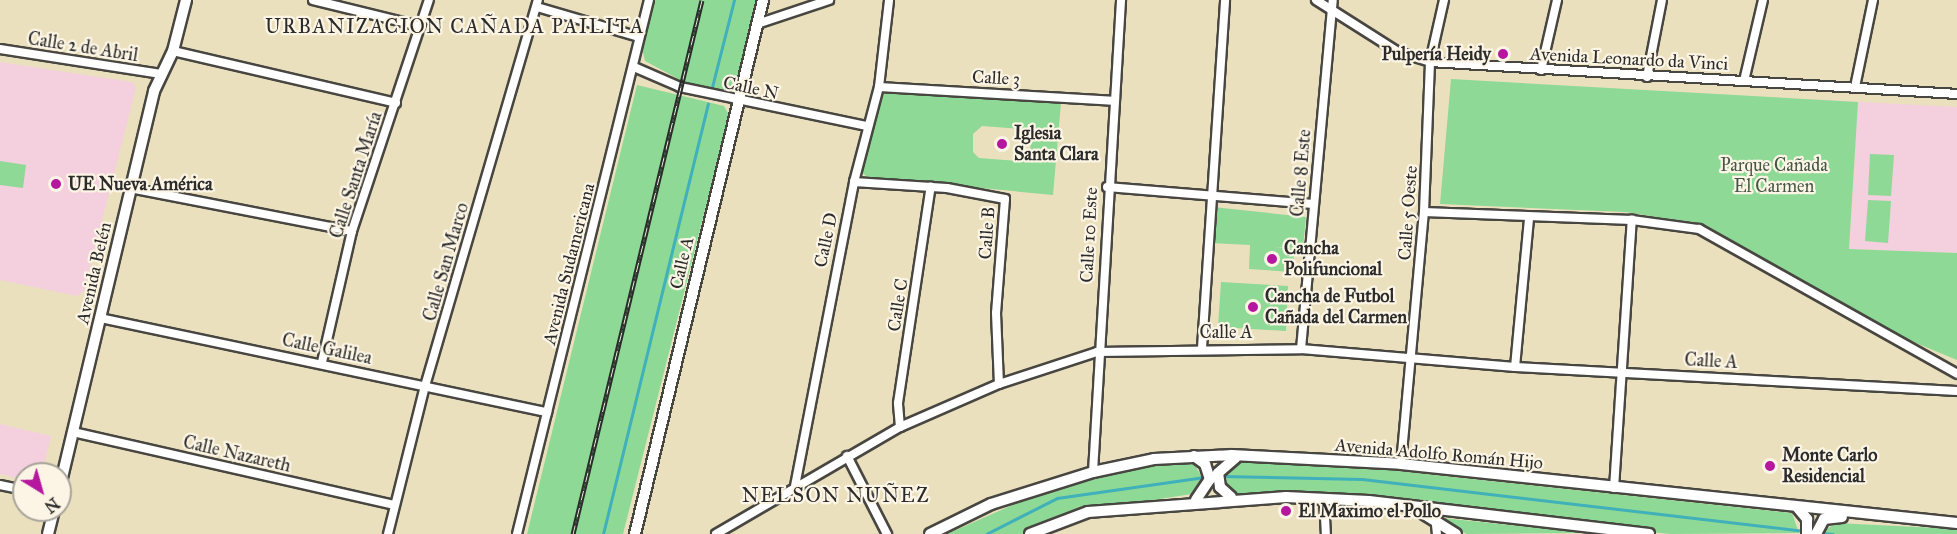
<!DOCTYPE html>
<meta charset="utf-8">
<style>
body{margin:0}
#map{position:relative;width:1957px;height:534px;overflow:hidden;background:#ebe0bd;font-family:"IM FELL Great Primer",serif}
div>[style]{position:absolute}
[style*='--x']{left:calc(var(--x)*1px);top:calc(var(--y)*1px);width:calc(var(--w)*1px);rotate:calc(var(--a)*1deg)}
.built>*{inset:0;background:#f4cfde}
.green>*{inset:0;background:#8ed996}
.stream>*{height:3px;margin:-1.5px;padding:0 1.5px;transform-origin:1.5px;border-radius:1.5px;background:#40b0ba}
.roads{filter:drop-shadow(2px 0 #484641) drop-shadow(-2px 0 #484641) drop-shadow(0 2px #484641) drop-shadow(0 -2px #484641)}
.street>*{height:8px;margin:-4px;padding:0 4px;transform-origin:4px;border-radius:4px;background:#fff}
.secondary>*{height:10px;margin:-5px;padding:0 5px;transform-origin:5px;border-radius:5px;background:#fff}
.rail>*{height:5px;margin-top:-2.5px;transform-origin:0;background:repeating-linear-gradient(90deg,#fcf5e5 0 9px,#2b2b2b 0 18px);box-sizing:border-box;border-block:2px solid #2b2b2b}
.dots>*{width:16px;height:16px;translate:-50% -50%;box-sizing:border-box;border:3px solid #fcf5e5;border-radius:50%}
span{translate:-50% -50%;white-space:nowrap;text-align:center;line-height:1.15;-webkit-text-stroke:4.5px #fcf5e5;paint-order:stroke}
.street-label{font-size:18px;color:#2b2b2b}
.poi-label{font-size:18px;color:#2b2b2b;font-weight:700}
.right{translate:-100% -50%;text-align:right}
.left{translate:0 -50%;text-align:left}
.park-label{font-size:18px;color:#445646}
.neighbourhood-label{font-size:20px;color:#2b2b2b;letter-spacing:1.5px}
.north{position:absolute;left:12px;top:462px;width:60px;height:60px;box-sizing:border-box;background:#fcf5e5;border:2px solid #a8a49b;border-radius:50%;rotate:143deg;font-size:16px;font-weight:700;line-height:24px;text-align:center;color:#2b2b2b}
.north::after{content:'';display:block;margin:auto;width:21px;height:27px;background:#b5179e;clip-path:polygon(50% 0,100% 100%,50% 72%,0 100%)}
</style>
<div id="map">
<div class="built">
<div style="clip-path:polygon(0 62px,132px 82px,136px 88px,84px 291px,77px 296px,0 280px)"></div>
<div style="clip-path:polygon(1823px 100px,1957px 107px,1957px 253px,1849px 249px,1855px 154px)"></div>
<div style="clip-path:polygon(0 424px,51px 436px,42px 474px,24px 474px,24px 480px,0 474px)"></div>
</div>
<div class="green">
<div style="clip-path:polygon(654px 0,758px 0,735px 96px,686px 83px,645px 61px,642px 48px)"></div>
<div style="clip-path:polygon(1451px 79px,1858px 102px,1849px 249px,1957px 253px,1957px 360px,1851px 316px,1794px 278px,1688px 222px,1625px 212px,1440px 204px)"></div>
<div style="clip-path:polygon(637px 85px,724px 106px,729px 115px,623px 534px,527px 534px)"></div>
<div style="clip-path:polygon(evenodd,889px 92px,1061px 103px,1053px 195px,867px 177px,861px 171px,880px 96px,889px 92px,982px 126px,1023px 129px,1031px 138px,1030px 155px,1018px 161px,979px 158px,973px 152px,973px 134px,982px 126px)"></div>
<div style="clip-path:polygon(1870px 154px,1894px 155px,1891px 196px,1868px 195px)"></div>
<div style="clip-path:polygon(0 161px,26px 165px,23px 188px,0 185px)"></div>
<div style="clip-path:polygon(1868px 200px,1891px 201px,1888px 243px,1865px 241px)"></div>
<div style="clip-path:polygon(1213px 207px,1306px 217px,1303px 248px,1275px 247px,1294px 249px,1293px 272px,1249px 269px,1250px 245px,1210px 243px)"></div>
<div style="clip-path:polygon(1221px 282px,1288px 286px,1286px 331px,1218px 327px)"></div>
<div style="clip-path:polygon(1193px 462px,1203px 479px,1198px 493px,1063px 514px,1022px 534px,947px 534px,1044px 491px,1150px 465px)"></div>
<div style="clip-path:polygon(1231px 462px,1370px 468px,1792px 513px,1799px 533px,1671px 534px,1227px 493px,1221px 481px)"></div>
<div style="clip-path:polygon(1443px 518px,1586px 533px,1467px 534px,1440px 522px)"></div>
<div style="clip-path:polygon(1836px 523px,1957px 529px,1957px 534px,1819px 534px)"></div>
</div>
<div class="stream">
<div style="--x:712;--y:87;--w:90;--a:-75.8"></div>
<div style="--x:1221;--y:476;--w:141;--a:1.2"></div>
<div style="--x:1362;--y:479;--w:446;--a:6.7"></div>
<div style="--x:1821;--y:533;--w:12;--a:5"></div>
<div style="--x:603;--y:534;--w:443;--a:-76.3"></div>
<div style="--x:986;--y:534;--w:80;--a:-26.9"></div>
<div style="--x:1057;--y:498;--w:149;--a:-8.1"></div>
</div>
<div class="roads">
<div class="street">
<div style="--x:313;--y:0;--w:110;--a:13.7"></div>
<div style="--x:1316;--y:0;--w:97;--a:32.4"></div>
<div style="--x:1398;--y:52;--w:34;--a:17"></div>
<div style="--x:1430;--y:62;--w:528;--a:3.47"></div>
<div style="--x:537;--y:7;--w:106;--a:16.4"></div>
<div style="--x:757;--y:24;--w:76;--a:-18.4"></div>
<div style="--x:0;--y:49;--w:163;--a:8.8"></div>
<div style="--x:173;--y:51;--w:229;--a:13.1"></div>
<div style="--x:634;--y:67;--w:50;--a:23.5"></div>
<div style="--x:680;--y:87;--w:190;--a:11.8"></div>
<div style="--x:1541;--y:70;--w:72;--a:-77.1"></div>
<div style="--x:1647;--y:77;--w:78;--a:-79"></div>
<div style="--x:1744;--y:81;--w:83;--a:-76.8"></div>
<div style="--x:879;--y:87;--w:234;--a:3.4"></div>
<div style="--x:1855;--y:87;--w:89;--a:-78.3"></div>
<div style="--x:854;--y:182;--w:93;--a:3.7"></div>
<div style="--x:947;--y:188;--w:59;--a:10.7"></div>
<div style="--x:1005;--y:199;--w:114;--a:94.5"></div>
<div style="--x:996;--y:313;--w:71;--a:87.6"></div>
<div style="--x:1107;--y:187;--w:207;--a:4.7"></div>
<div style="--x:130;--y:188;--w:226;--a:11"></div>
<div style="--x:1424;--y:212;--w:208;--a:2.2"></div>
<div style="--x:1632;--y:220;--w:68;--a:7.7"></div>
<div style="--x:1699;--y:229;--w:296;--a:29.3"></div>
<div style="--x:100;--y:318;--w:457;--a:11.9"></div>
<div style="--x:1202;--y:348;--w:349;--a:-86.2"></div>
<div style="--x:1301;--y:349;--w:350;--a:-84.8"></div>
<div style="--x:322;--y:362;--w:134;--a:-77.1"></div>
<div style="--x:352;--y:231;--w:243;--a:-71.6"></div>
<div style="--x:1515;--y:367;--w:149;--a:-84.6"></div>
<div style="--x:900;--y:427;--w:24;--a:-95"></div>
<div style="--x:898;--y:403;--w:219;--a:-81.4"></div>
<div style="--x:73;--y:432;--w:329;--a:12.8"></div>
<div style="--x:847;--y:456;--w:88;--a:62.9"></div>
<div style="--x:1401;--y:464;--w:253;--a:-84.8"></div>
<div style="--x:1424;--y:212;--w:150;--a:-87.7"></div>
<div style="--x:1430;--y:62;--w:64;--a:-77.3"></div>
<div style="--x:1093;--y:472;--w:473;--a:-86.6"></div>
<div style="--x:0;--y:485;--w:25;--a:12"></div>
<div style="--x:795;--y:486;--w:310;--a:-79"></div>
<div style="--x:854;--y:182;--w:98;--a:-75.3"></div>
<div style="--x:879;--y:87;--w:88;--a:-83.4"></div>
<div style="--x:1614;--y:488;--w:269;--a:-86.2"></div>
<div style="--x:1324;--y:498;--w:36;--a:87"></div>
<div style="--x:1436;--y:525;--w:9;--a:84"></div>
<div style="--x:388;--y:534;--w:153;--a:-76"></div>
<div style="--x:425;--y:386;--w:402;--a:-73.7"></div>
<div style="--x:517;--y:534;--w:550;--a:-76.12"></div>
<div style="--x:716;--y:534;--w:213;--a:-30.2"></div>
<div style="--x:900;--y:427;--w:108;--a:-23.5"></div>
<div style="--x:999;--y:384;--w:103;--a:-18.1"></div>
<div style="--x:1097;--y:352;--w:204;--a:-0.8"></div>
<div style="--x:1301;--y:349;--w:215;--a:4.8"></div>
<div style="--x:1515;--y:367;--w:443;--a:3.1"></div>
</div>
<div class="secondary">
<div style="--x:1194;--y:456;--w:14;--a:36"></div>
<div style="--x:1205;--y:464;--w:16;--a:72"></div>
<div style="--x:1210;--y:479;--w:25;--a:124"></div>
<div style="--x:60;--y:486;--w:406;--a:-76.6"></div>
<div style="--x:154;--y:91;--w:44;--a:-64.6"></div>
<div style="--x:173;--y:51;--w:53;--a:-75.7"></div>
<div style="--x:1231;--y:497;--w:15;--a:-138"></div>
<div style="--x:1220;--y:487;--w:14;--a:-98"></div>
<div style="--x:1218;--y:473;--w:23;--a:-41"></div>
<div style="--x:1797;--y:507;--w:16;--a:50"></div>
<div style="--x:1807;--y:519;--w:15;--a:90"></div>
<div style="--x:1416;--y:509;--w:47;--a:32"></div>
<div style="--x:48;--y:534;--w:25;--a:-76"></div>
<div style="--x:635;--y:534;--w:549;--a:-76.52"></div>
<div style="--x:930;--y:534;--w:68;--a:-26.2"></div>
<div style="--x:991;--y:504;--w:107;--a:-17.4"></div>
<div style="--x:1093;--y:472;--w:62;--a:-12"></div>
<div style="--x:1154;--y:459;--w:78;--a:-2.9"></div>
<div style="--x:1232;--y:455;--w:169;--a:3"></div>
<div style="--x:1401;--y:464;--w:559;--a:6.06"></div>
<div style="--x:1030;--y:534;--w:62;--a:-20.8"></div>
<div style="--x:1088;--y:512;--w:199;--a:-4.3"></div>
<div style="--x:1286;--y:497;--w:83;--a:2.8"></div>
<div style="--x:1369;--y:501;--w:282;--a:6.7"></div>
<div style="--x:1816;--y:534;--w:17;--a:-62"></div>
<div style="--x:1824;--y:519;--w:18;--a:-6"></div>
</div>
</div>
<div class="rail">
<div style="--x:573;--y:534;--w:549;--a:-76.42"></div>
</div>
<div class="dots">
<div style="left:1503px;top:54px;background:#b5179e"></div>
<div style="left:1002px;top:144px;background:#b5179e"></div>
<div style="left:56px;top:184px;background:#b5179e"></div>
<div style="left:1272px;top:259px;background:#b5179e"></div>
<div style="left:1253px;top:307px;background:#b5179e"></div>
<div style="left:1770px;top:466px;background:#b5179e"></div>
<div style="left:1286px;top:511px;background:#b5179e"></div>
</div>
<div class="street-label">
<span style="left:83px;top:47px;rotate:9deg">Calle 2 de Abril</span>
<span style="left:1629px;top:59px;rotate:3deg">Avenida Leonardo da Vinci</span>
<span style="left:996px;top:78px;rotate:3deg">Calle 3</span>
<span style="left:751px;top:88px;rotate:12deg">Calle N</span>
<span style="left:1301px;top:173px;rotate:-85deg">Calle 8 Este</span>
<span style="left:356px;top:175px;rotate:-72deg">Calle Santa María</span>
<span style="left:1408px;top:213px;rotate:-86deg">Calle 5 Oeste</span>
<span style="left:987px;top:233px;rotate:-86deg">Calle B</span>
<span style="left:1089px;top:235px;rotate:-87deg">Calle 10 Este</span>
<span style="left:826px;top:240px;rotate:-78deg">Calle D</span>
<span style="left:446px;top:262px;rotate:-74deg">Calle San Marco</span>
<span style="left:682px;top:263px;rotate:-77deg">Calle A</span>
<span style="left:569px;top:264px;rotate:-76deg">Avenida Sudamericana</span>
<span style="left:94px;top:273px;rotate:-77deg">Avenida Belén</span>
<span style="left:898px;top:305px;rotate:-81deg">Calle C</span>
<span style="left:1226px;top:332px">Calle A</span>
<span style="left:327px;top:349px;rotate:12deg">Calle Galilea</span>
<span style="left:1711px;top:361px;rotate:3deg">Calle A</span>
<span style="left:237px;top:454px;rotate:13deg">Calle Nazareth</span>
<span style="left:1439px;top:454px;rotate:5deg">Avenida Adolfo Román Hijo</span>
</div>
<div class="poi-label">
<span class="right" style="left:1491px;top:54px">Pulpería Heidy</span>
<span class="left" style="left:1014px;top:144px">Iglesia<br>Santa Clara</span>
<span class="left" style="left:68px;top:184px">UE Nueva América</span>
<span class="left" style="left:1284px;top:259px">Cancha<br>Polifuncional</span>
<span class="left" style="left:1265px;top:307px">Cancha de Futbol<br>Cañada del Carmen</span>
<span class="left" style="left:1782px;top:466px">Monte Carlo<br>Residencial</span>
<span class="left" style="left:1298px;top:511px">El Maximo el Pollo</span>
</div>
<div class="park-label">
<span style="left:1774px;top:176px">Parque Cañada<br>El Carmen</span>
</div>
<div class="neighbourhood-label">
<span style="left:455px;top:26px">URBANIZACION CAÑADA PAILITA</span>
<span style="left:836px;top:495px">NELSON NUÑEZ</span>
</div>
<div class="north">N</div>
</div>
